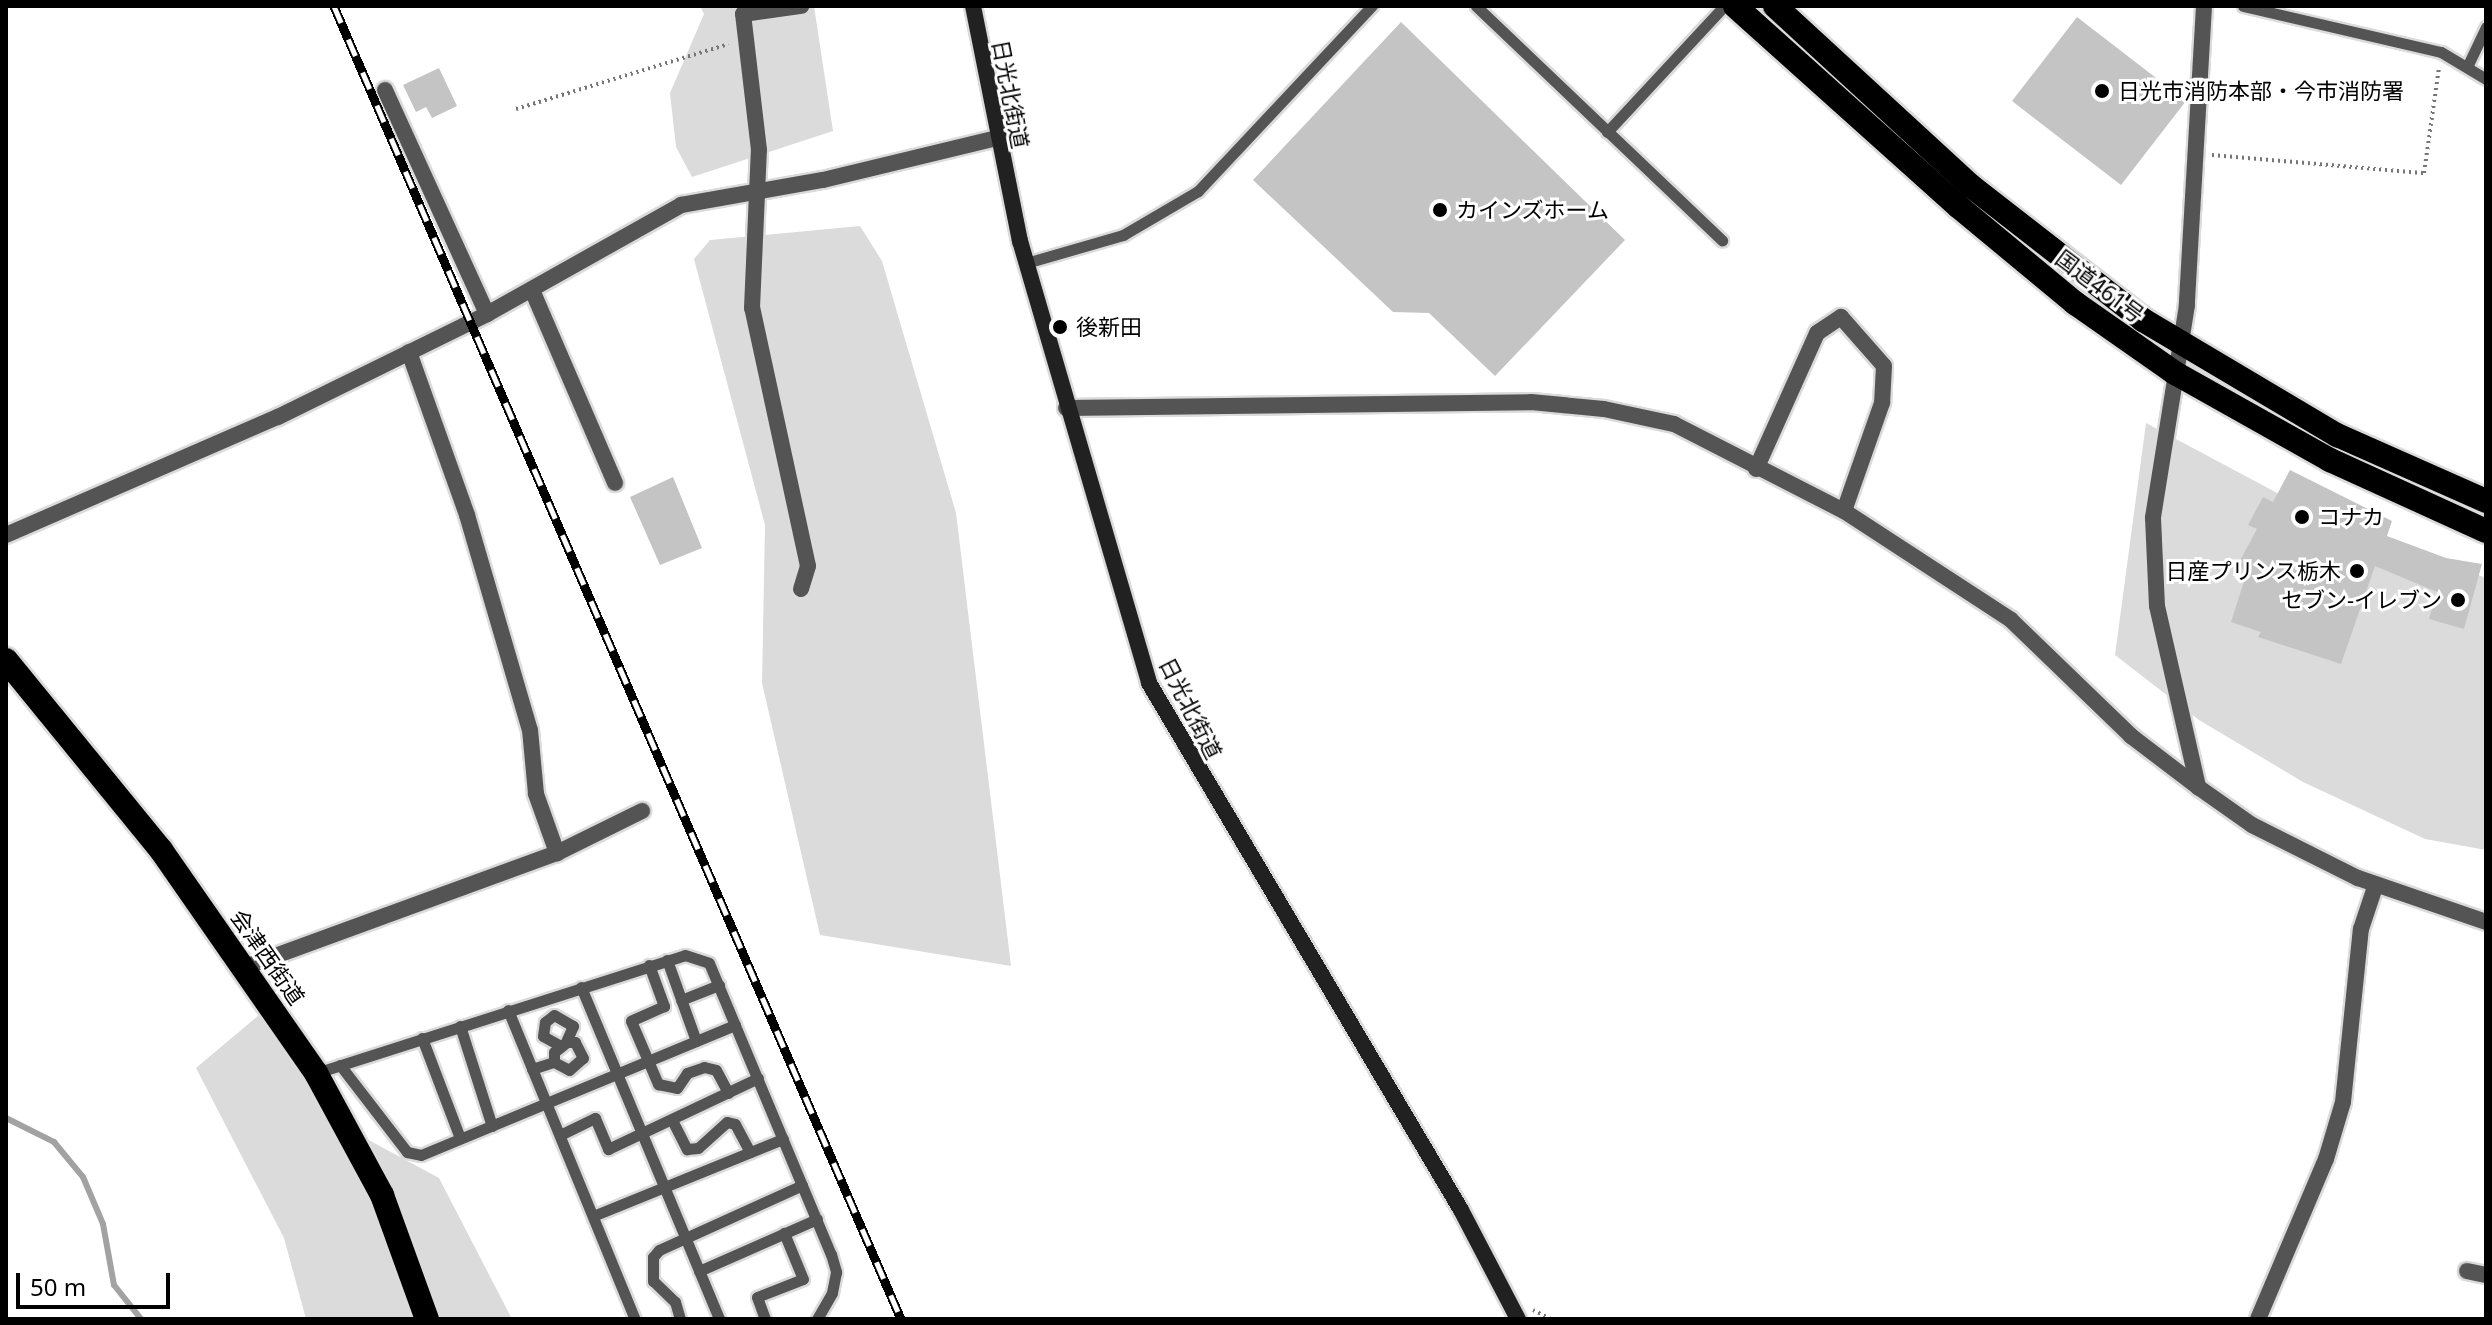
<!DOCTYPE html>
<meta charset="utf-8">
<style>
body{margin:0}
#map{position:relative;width:2492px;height:1325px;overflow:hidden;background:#fff;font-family:"Noto Sans","Noto Sans JP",sans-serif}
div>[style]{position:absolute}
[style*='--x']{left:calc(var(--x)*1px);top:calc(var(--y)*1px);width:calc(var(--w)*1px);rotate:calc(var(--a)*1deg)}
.green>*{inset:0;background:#dbdbdb}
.stream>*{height:6px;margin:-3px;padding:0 3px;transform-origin:3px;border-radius:3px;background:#a2a2a2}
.building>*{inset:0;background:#c4c4c4}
.path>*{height:4px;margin-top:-2px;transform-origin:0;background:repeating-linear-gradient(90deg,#767676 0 2px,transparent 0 6px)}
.roads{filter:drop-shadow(2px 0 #dbdbdb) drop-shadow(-2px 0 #dbdbdb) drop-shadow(0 2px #dbdbdb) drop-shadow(0 -2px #dbdbdb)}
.lane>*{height:11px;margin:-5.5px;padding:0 5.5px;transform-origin:5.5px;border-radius:5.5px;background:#545454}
.street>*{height:16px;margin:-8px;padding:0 8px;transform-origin:8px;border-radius:8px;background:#545454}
.secondary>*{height:16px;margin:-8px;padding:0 8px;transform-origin:8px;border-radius:8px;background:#212121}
.highway>*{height:24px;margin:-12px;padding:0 12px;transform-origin:12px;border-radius:12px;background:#000}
.rail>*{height:9px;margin-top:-4.5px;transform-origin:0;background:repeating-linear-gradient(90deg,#fff 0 18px,#000 0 36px);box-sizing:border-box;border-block:2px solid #000}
.dots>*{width:22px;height:22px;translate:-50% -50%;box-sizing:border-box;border:4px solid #fff;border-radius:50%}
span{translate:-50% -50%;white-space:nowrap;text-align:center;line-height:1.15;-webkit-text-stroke:6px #fff;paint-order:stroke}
.poi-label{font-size:22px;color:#000}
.left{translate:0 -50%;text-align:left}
.right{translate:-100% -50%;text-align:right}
.street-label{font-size:22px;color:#000}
.frame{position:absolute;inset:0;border:8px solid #000;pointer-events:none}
.scale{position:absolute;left:16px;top:1273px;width:154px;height:36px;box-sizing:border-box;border:4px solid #000;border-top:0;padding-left:10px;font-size:24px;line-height:28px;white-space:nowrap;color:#000;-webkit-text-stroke:6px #fff;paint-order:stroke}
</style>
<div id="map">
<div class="green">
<div style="clip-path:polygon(700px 6px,814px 6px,833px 131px,692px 177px,676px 147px,670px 93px,704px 14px)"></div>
<div style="clip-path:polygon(860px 226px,882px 261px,956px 513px,1011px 966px,820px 935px,762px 683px,765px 525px,694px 259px,710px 240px)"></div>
<div style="clip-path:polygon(2146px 423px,2296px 503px,2486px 578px,2486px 850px,2425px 839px,2303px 782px,2199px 720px,2115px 655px)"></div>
<div style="clip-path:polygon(271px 1005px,350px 1130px,439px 1178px,512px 1319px,306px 1319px,284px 1238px,196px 1068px)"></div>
</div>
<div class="stream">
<div style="--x:6;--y:1118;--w:54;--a:26.6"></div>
<div style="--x:54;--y:1142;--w:45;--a:50.4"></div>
<div style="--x:83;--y:1177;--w:51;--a:66.9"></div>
<div style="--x:103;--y:1224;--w:62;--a:79.8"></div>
<div style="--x:114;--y:1285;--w:43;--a:51.5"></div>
</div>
<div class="building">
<div style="clip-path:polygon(2077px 17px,2186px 101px,2121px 185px,2012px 101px)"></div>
<div style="clip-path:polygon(1401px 22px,1625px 240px,1495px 376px,1429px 313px,1393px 312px,1253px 180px)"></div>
<div style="clip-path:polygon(439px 68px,457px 106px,432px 118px,426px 107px,416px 112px,403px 85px)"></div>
<div style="clip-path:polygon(2290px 470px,2392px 521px,2387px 536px,2446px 558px,2482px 564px,2464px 629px,2429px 619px,2437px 592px,2375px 566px,2341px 664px,2258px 637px,2261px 632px,2231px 622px,2247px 572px,2237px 566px,2257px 529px,2248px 525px,2263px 497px,2273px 502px)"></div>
<div style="clip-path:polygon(673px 477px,702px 548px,660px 565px,630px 497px)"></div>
</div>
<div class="path">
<div style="--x:516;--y:109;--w:222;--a:-17"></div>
<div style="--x:2212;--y:155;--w:213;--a:4.9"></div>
<div style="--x:2424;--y:173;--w:106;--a:-81.9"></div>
<div style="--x:1533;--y:1310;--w:20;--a:27"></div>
</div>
<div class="roads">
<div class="lane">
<div style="--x:1476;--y:6;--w:340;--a:43.6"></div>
<div style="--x:2243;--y:6;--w:203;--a:13.1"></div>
<div style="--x:2441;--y:52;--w:52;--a:31"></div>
<div style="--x:2467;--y:67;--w:44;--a:-64.6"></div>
<div style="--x:1607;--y:132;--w:172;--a:-47.1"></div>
<div style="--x:1026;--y:263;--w:101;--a:-16.1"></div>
<div style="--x:1123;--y:235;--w:87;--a:-30.4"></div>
<div style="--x:1198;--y:191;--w:254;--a:-46.8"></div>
<div style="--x:667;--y:960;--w:86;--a:70.3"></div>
<div style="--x:649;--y:965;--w:44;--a:69.9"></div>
<div style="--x:664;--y:1006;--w:36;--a:156"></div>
<div style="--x:631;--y:1021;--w:69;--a:66.8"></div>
<div style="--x:658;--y:1084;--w:19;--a:12"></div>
<div style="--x:677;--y:1088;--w:18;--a:-56"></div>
<div style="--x:687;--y:1073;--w:18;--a:-19"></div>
<div style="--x:704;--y:1067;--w:12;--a:14"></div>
<div style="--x:716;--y:1070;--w:26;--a:62"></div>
<div style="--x:581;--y:987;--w:360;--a:67.4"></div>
<div style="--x:681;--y:1000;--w:41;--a:-21.5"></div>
<div style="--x:508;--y:1010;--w:334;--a:67.7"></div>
<div style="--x:460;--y:1026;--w:105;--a:72.3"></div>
<div style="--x:422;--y:1038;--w:107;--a:69.2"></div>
<div style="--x:559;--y:1045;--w:18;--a:-151"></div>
<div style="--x:543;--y:1036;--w:14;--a:-82"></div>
<div style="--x:545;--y:1022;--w:11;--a:-38"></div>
<div style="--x:554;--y:1015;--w:22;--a:30"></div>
<div style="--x:573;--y:1026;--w:17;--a:114"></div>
<div style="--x:340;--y:1065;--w:110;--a:52.4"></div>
<div style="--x:407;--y:1152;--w:14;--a:12"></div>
<div style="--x:421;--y:1155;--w:340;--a:-22.5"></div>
<div style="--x:532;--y:1069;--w:23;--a:-18"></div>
<div style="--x:554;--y:1062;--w:17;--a:28"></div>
<div style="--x:569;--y:1070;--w:18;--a:-41"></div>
<div style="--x:583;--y:1058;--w:18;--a:-117"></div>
<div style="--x:575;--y:1042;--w:8;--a:180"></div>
<div style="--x:567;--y:1042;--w:16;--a:142"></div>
<div style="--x:554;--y:1052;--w:10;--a:90"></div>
<div style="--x:316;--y:1073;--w:387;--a:-17.7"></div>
<div style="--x:685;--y:955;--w:25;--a:18"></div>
<div style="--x:709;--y:963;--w:316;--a:67.3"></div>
<div style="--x:831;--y:1254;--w:19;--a:74"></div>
<div style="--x:836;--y:1272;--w:21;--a:101"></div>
<div style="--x:832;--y:1293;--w:30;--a:120"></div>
<div style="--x:672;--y:1120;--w:33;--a:63"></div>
<div style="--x:687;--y:1149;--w:11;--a:-5"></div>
<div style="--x:698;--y:1148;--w:39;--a:-42"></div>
<div style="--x:727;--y:1122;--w:8;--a:14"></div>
<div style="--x:735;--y:1124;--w:32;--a:62"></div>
<div style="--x:560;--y:1135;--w:39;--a:-26"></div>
<div style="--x:595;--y:1118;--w:34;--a:67"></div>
<div style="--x:608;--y:1149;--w:166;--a:-25.3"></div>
<div style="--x:593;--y:1216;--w:205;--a:-22.1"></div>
<div style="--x:699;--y:1271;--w:129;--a:-23.8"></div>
<div style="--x:680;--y:1319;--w:18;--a:-106"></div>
<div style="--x:675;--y:1302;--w:30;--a:-136"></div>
<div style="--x:653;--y:1281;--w:24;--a:-90"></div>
<div style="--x:653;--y:1257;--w:9;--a:-49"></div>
<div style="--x:659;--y:1250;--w:157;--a:-24.4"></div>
<div style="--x:765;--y:1319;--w:23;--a:-110"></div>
<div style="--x:757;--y:1297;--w:49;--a:-21.4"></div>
<div style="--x:803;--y:1279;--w:50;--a:-112.4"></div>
</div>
<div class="street">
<div style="--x:2204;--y:6;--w:299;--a:93.3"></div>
<div style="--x:2187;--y:305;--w:216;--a:99.1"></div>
<div style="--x:2153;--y:518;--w:88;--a:87.4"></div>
<div style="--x:2157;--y:606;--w:186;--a:77.2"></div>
<div style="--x:2198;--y:787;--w:66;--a:35.1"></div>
<div style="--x:2252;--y:825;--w:119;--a:26.6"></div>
<div style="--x:2358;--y:878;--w:135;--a:19"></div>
<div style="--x:385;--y:90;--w:246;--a:65.5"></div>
<div style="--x:532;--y:290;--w:210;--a:66.7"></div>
<div style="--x:409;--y:352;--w:173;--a:70.4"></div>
<div style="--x:467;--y:515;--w:224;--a:73.7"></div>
<div style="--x:530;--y:730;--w:64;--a:84.6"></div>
<div style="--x:536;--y:794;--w:63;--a:70.4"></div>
<div style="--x:1066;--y:408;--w:465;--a:-0.7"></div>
<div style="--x:1531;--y:402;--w:73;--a:5.5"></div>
<div style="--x:1604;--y:409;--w:72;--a:12.1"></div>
<div style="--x:1674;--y:424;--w:191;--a:27.1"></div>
<div style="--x:1844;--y:511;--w:199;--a:33.1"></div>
<div style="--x:2011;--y:620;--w:167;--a:44"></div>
<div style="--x:2131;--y:736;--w:84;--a:37.3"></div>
<div style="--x:1756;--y:469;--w:149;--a:-65.8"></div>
<div style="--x:1817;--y:333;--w:29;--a:-34"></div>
<div style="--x:1841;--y:317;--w:65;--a:48.7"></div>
<div style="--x:1884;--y:366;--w:37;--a:93"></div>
<div style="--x:1882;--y:403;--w:114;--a:109.4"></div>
<div style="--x:6;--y:535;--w:296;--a:-23.5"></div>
<div style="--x:278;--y:417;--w:233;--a:-26.2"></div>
<div style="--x:487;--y:314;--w:223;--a:-29.3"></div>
<div style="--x:681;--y:205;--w:144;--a:-10"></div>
<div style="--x:823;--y:180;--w:179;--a:-13.6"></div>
<div style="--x:801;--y:589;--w:24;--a:-73"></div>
<div style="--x:808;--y:566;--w:264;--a:-102.2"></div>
<div style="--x:752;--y:308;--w:158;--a:-87.5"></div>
<div style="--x:759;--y:150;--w:137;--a:-96.7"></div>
<div style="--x:743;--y:14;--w:59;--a:-7.9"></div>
<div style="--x:245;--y:967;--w:332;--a:-20.1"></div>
<div style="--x:557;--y:853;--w:95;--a:-26.3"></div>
<div style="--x:2467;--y:1271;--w:19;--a:12"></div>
<div style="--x:2258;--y:1319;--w:174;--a:-67"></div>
<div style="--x:2326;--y:1159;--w:59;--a:-73.4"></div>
<div style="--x:2343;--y:1102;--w:174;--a:-84.1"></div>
<div style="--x:2361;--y:929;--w:47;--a:-71.6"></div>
</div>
<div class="secondary">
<div style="--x:973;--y:6;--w:240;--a:78.7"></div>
<div style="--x:1020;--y:241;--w:460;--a:73.7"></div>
<div style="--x:1149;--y:683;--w:612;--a:59.37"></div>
<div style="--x:1461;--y:1210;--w:123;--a:62.4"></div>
</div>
<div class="highway">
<div style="--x:1735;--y:6;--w:301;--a:41.9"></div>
<div style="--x:1959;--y:207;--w:151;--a:39.6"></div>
<div style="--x:2075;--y:303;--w:122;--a:35"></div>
<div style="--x:2175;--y:373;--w:178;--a:29.3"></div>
<div style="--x:2330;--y:460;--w:171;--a:24.5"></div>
<div style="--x:1775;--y:6;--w:266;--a:42.6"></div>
<div style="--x:1971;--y:186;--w:218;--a:37.9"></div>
<div style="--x:2143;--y:320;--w:226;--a:30.7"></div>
<div style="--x:2337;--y:435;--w:163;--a:23.9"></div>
<div style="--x:6;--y:660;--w:245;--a:50.8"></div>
<div style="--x:161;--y:850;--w:272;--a:55.2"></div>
<div style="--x:316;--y:1073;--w:139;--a:61.6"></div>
<div style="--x:382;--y:1195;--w:132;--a:70.1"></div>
</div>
</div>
<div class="rail">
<div style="--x:334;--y:6;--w:1430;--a:66.64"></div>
</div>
<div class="dots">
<div style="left:2102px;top:91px;background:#000"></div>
<div style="left:1440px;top:210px;background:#000"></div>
<div style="left:1060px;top:327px;background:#000"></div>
<div style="left:2302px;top:517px;background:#000"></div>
<div style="left:2357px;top:571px;background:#000"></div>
<div style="left:2458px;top:600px;background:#000"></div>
</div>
<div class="poi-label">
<span class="left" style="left:2118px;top:91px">日光市消防本部・今市消防署</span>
<span class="left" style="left:1456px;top:210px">カインズホーム</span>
<span class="left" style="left:1076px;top:327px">後新田</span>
<span class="left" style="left:2318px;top:517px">コナカ</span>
<span class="right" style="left:2341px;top:571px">日産プリンス栃木</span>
<span class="right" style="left:2442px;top:600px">セブン-イレブン</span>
</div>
<div class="street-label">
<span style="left:1011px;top:94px;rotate:79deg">日光北街道</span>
<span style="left:2100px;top:286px;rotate:37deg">国道461号</span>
<span style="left:1191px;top:708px;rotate:63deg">日光北街道</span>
<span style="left:268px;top:957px;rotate:55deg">会津西街道</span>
</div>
<div class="frame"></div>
<div class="scale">50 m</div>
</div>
